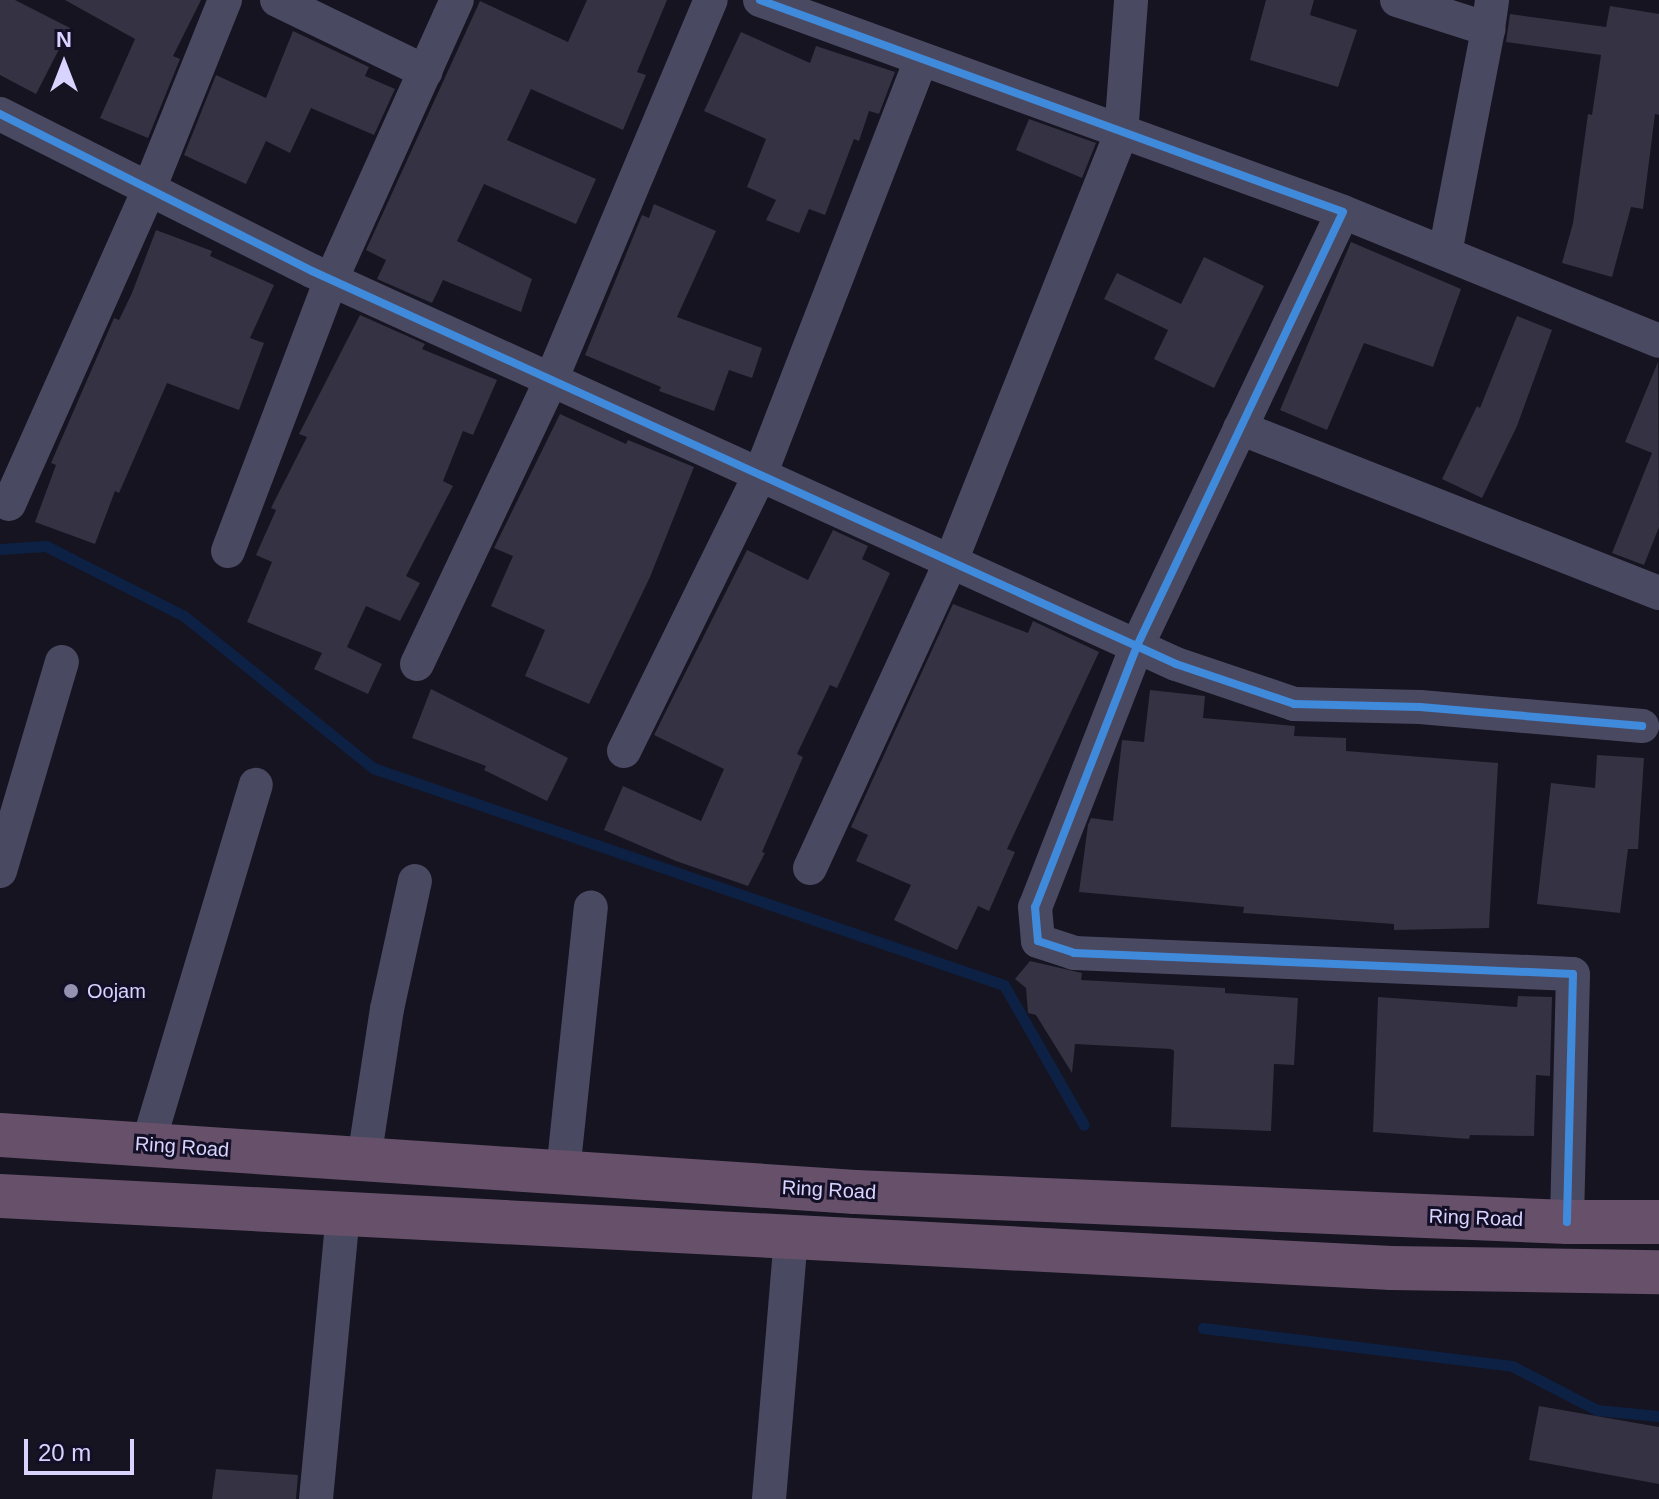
<!DOCTYPE html>
<style>
body{margin:0}
#map{position:relative;width:1659px;height:1499px;overflow:hidden;background:#161421;font-family:Helvetica,sans-serif}
div>[style]{position:absolute}
[style*='--x']{left:calc(var(--x)*1px);top:calc(var(--y)*1px);width:calc(var(--w)*1px);rotate:calc(var(--a)*1deg)}
.stream>*{height:11px;margin:-5.5px;padding:0 5.5px;transform-origin:5.5px;border-radius:5.5px;background:#0d2144}
.building>*{inset:0;background:#343243}
.street>*{height:34px;margin:-17px;padding:0 17px;transform-origin:17px;border-radius:17px;background:#4a4962}
.highway>*{height:44px;margin:-22px;padding:0 22px;transform-origin:22px;border-radius:22px;background:#67516a}
.cycleway>*{height:8px;margin:-4px;padding:0 4px;transform-origin:4px;border-radius:4px;background:#408adc}
.dots>*{width:22px;height:22px;translate:-50% -50%;box-sizing:border-box;border:4px solid #130f26;border-radius:50%}
span{translate:-50% -50%;white-space:nowrap;text-align:center;line-height:1.15;-webkit-text-stroke:6px #130f26;paint-order:stroke}
.poi-label{font-size:20px;color:#d9d4ff}
.left{translate:0 -50%;text-align:left}
.street-label{font-size:20px;color:#d9d4ff}
.north{position:absolute;left:24px;top:24px;width:80px;height:80px;-webkit-text-stroke:6px #130f26;paint-order:stroke;rotate:0deg;font-size:22px;font-weight:700;line-height:32px;text-align:center;color:#d9d4ff}
.north::after{content:'';display:block;margin:auto;width:28px;height:36px;background:#d9d4ff;clip-path:polygon(50% 0,100% 100%,50% 72%,0 100%)}
.scale{position:absolute;left:24px;top:1439px;width:110px;height:36px;box-sizing:border-box;border:4px solid #d9d4ff;border-top:0;padding-left:10px;font-size:24px;line-height:28px;white-space:nowrap;color:#d9d4ff;-webkit-text-stroke:6px #130f26;paint-order:stroke}
</style>
<div id="map">
<div class="stream">
<div style="--x:0;--y:549;--w:46;--a:-3.7"></div>
<div style="--x:46;--y:546;--w:155;--a:26.9"></div>
<div style="--x:184;--y:616;--w:243;--a:38.8"></div>
<div style="--x:373;--y:768;--w:667;--a:18.98"></div>
<div style="--x:1004;--y:985;--w:161;--a:60.3"></div>
<div style="--x:1203;--y:1328;--w:311;--a:7"></div>
<div style="--x:1512;--y:1366;--w:96;--a:27.4"></div>
<div style="--x:1597;--y:1410;--w:62;--a:5.5"></div>
</div>
<div class="building">
<div style="clip-path:polygon(0 0,15px 0,70px 28px,36px 94px,0 75px)"></div>
<div style="clip-path:polygon(65px 0,201px 0,173px 56px,180px 59px,148px 138px,100px 118px,135px 39px)"></div>
<div style="clip-path:polygon(587px 0,667px 0,637px 72px,646px 75px,623px 130px,531px 89px,507px 140px,596px 179px,576px 224px,484px 184px,457px 241px,532px 279px,521px 312px,443px 280px,432px 303px,377px 279px,386px 260px,366px 250px,480px 1px,568px 42px)"></div>
<div style="clip-path:polygon(1266px 0,1314px 0,1310px 15px,1357px 30px,1338px 87px,1250px 60px)"></div>
<div style="clip-path:polygon(1610px 6px,1659px 14px,1659px 115px,1655px 114px,1643px 209px,1631px 207px,1612px 277px,1562px 263px,1573px 223px,1588px 114px,1592px 115px,1601px 55px,1506px 42px,1510px 14px,1606px 27px)"></div>
<div style="clip-path:polygon(293px 31px,369px 67px,365px 76px,395px 89px,374px 135px,311px 108px,290px 153px,266px 141px,246px 184px,184px 155px,216px 75px,266px 98px)"></div>
<div style="clip-path:polygon(741px 32px,810px 63px,816px 46px,895px 72px,879px 114px,869px 111px,859px 141px,854px 139px,825px 215px,809px 209px,799px 233px,766px 220px,776px 200px,747px 187px,766px 139px,704px 111px)"></div>
<div style="clip-path:polygon(1029px 119px,1096px 143px,1082px 178px,1016px 150px)"></div>
<div style="clip-path:polygon(654px 204px,716px 231px,677px 317px,762px 348px,752px 378px,729px 370px,714px 411px,659px 391px,661px 387px,585px 355px,642px 215px,649px 218px)"></div>
<div style="clip-path:polygon(156px 230px,212px 251px,210px 256px,274px 285px,250px 338px,264px 343px,239px 410px,167px 383px,119px 493px,115px 491px,95px 544px,35px 522px,56px 465px,51px 463px,114px 318px,119px 320px,132px 293px)"></div>
<div style="clip-path:polygon(1351px 242px,1461px 289px,1433px 367px,1364px 343px,1327px 430px,1280px 410px)"></div>
<div style="clip-path:polygon(1204px 257px,1264px 286px,1214px 388px,1154px 359px,1168px 330px,1104px 299px,1117px 273px,1181px 304px)"></div>
<div style="clip-path:polygon(360px 315px,425px 344px,422px 349px,497px 380px,473px 435px,463px 431px,443px 481px,453px 486px,406px 576px,420px 583px,400px 621px,366px 606px,347px 647px,382px 664px,368px 694px,314px 669px,322px 653px,247px 622px,272px 562px,256px 555px,276px 510px,271px 508px,307px 437px,299px 434px)"></div>
<div style="clip-path:polygon(1517px 316px,1552px 330px,1517px 426px,1482px 498px,1442px 479px,1477px 406px,1480px 408px)"></div>
<div style="clip-path:polygon(1658px 362px,1659px 527px,1644px 565px,1612px 553px,1652px 453px,1625px 442px)"></div>
<div style="clip-path:polygon(560px 414px,626px 444px,628px 440px,694px 467px,650px 577px,589px 704px,525px 676px,545px 630px,491px 606px,513px 556px,494px 548px)"></div>
<div style="clip-path:polygon(833px 530px,868px 546px,862px 559px,890px 573px,837px 688px,830px 685px,797px 754px,803px 757px,762px 852px,765px 853px,748px 886px,676px 861px,604px 830px,623px 786px,701px 821px,724px 769px,654px 735px,747px 550px,808px 580px)"></div>
<div style="clip-path:polygon(953px 604px,1028px 633px,1033px 621px,1099px 652px,1007px 849px,1015px 852px,989px 911px,978px 906px,957px 950px,894px 920px,911px 885px,856px 861px,868px 835px,851px 827px)"></div>
<div style="clip-path:polygon(431px 689px,568px 758px,547px 801px,484px 770px,486px 766px,412px 738px)"></div>
<div style="clip-path:polygon(1150px 690px,1205px 696px,1203px 718px,1295px 726px,1294px 736px,1346px 738px,1346px 751px,1498px 763px,1489px 928px,1394px 930px,1394px 924px,1243px 913px,1244px 907px,1079px 892px,1088px 825px,1091px 818px,1113px 821px,1122px 740px,1144px 742px)"></div>
<div style="clip-path:polygon(1597px 755px,1644px 758px,1638px 849px,1628px 849px,1620px 913px,1537px 904px,1551px 783px,1595px 788px)"></div>
<div style="clip-path:polygon(1030px 961px,1082px 973px,1081px 980px,1225px 988px,1225px 993px,1298px 998px,1294px 1065px,1274px 1064px,1271px 1131px,1171px 1127px,1174px 1051px,1171px 1049px,1075px 1044px,1072px 1073px,1036px 1015px,1028px 1013px,1026px 988px,1015px 979px)"></div>
<div style="clip-path:polygon(1518px 996px,1552px 997px,1550px 1076px,1536px 1075px,1534px 1136px,1470px 1135px,1469px 1139px,1373px 1132px,1378px 997px,1517px 1007px)"></div>
<div style="clip-path:polygon(1539px 1406px,1659px 1427px,1659px 1484px,1529px 1460px)"></div>
<div style="clip-path:polygon(216px 1469px,298px 1475px,296px 1499px,212px 1499px)"></div>
</div>
<div class="street">
<div style="--x:277;--y:0;--w:165;--a:25.8"></div>
<div style="--x:760;--y:0;--w:620;--a:19.98"></div>
<div style="--x:1343;--y:212;--w:480;--a:115.4"></div>
<div style="--x:1137;--y:646;--w:280;--a:111.3"></div>
<div style="--x:1035;--y:907;--w:34;--a:85"></div>
<div style="--x:1038;--y:941;--w:38;--a:18"></div>
<div style="--x:1074;--y:953;--w:499;--a:2.4"></div>
<div style="--x:1573;--y:974;--w:248;--a:91.4"></div>
<div style="--x:1397;--y:0;--w:96;--a:17.7"></div>
<div style="--x:1488;--y:29;--w:29;--a:-82"></div>
<div style="--x:0;--y:114;--w:349;--a:26.7"></div>
<div style="--x:312;--y:271;--w:949;--a:24.46"></div>
<div style="--x:1176;--y:664;--w:125;--a:18.7"></div>
<div style="--x:1294;--y:704;--w:126;--a:1.4"></div>
<div style="--x:1420;--y:707;--w:223;--a:4.9"></div>
<div style="--x:1343;--y:212;--w:341;--a:22.2"></div>
<div style="--x:1445;--y:253;--w:228;--a:-79.1"></div>
<div style="--x:1240;--y:428;--w:450;--a:21.5"></div>
<div style="--x:9;--y:504;--w:345;--a:-66"></div>
<div style="--x:149;--y:189;--w:204;--a:-68.1"></div>
<div style="--x:228;--y:551;--w:290;--a:-69.2"></div>
<div style="--x:331;--y:280;--w:307;--a:-65.8"></div>
<div style="--x:417;--y:664;--w:314;--a:-64.7"></div>
<div style="--x:551;--y:380;--w:412;--a:-67.2"></div>
<div style="--x:624;--y:751;--w:308;--a:-63.8"></div>
<div style="--x:760;--y:475;--w:445;--a:-68.8"></div>
<div style="--x:810;--y:868;--w:338;--a:-65.3"></div>
<div style="--x:951;--y:561;--w:460;--a:-68.3"></div>
<div style="--x:1121;--y:134;--w:134;--a:-85.7"></div>
<div style="--x:0;--y:871;--w:218;--a:-73.5"></div>
<div style="--x:148;--y:1144;--w:375;--a:-73.3"></div>
<div style="--x:364;--y:1159;--w:152;--a:-81.3"></div>
<div style="--x:387;--y:1009;--w:131;--a:-77.7"></div>
<div style="--x:563;--y:1172;--w:266;--a:-84"></div>
<div style="--x:316;--y:1499;--w:286;--a:-84.6"></div>
<div style="--x:769;--y:1499;--w:262;--a:-85.2"></div>
</div>
<div class="highway">
<div style="--x:0;--y:1135;--w:857;--a:3.81"></div>
<div style="--x:855;--y:1192;--w:713;--a:2.41"></div>
<div style="--x:1567;--y:1222;--w:92;--a:0"></div>
<div style="--x:0;--y:1196;--w:1393;--a:2.96"></div>
<div style="--x:1391;--y:1268;--w:268;--a:0.9"></div>
</div>
<div class="cycleway">
<div style="--x:760;--y:0;--w:620;--a:19.98"></div>
<div style="--x:1343;--y:212;--w:480;--a:115.4"></div>
<div style="--x:1137;--y:646;--w:280;--a:111.3"></div>
<div style="--x:1035;--y:907;--w:34;--a:85"></div>
<div style="--x:1038;--y:941;--w:38;--a:18"></div>
<div style="--x:1074;--y:953;--w:499;--a:2.4"></div>
<div style="--x:1573;--y:974;--w:248;--a:91.4"></div>
<div style="--x:0;--y:114;--w:349;--a:26.7"></div>
<div style="--x:312;--y:271;--w:949;--a:24.46"></div>
<div style="--x:1176;--y:664;--w:125;--a:18.7"></div>
<div style="--x:1294;--y:704;--w:126;--a:1.4"></div>
<div style="--x:1420;--y:707;--w:223;--a:4.9"></div>
</div>
<div class="dots">
<div style="left:71px;top:991px;background:#9591b1"></div>
</div>
<div class="poi-label">
<span class="left" style="left:87px;top:991px">Oojam</span>
</div>
<div class="street-label">
<span style="left:182px;top:1147px;rotate:4deg">Ring Road</span>
<span style="left:829px;top:1190px;rotate:3deg">Ring Road</span>
<span style="left:1476px;top:1218px;rotate:2deg">Ring Road</span>
</div>
<div class="north">N</div>
<div class="scale">20 m</div>
</div>
